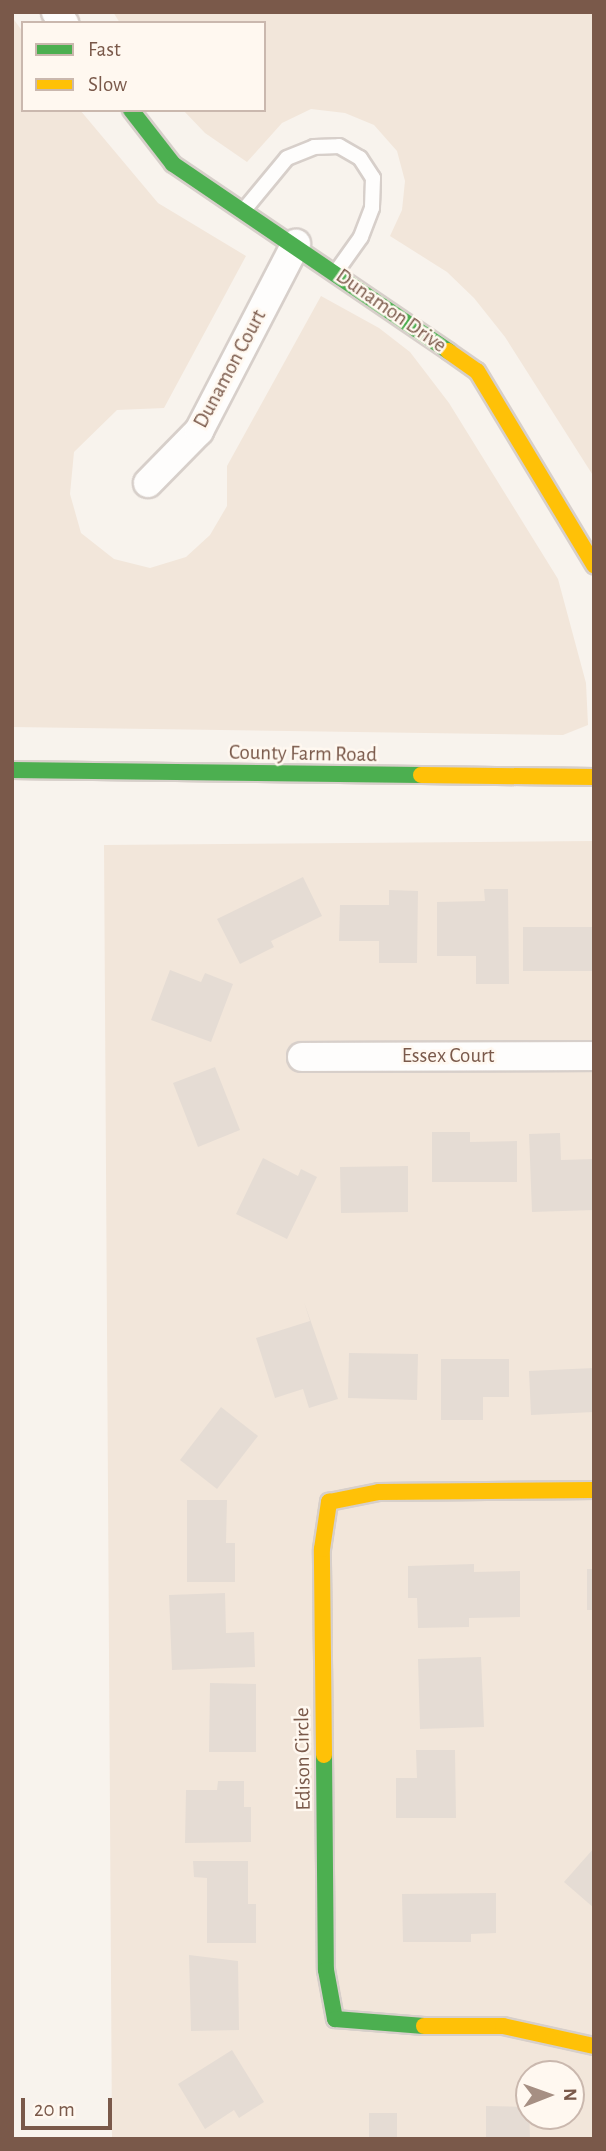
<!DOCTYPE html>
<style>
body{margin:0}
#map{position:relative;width:606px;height:2151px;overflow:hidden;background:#f8f3ed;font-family:"Alegreya Sans",sans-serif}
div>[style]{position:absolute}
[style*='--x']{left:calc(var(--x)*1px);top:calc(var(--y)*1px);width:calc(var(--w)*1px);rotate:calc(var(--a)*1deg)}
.residential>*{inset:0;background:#f2e6da}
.building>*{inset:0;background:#e5dcd4}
.roads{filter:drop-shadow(2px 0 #d7cfca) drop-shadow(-2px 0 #d7cfca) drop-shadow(0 2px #d7cfca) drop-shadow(0 -2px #d7cfca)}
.lane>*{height:14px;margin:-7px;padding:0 7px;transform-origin:7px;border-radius:7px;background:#fefdfc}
.street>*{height:28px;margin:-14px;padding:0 14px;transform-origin:14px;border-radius:14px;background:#fefdfc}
.fast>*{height:16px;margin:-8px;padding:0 8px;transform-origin:8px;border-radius:8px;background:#4caf50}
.slow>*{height:16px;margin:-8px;padding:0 8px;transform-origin:8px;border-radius:8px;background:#ffc107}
span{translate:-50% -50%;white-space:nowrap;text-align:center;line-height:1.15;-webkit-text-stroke:5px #fff8f0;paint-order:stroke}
.street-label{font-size:21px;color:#7a594a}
.frame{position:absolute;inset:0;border:14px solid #7a594a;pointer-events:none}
.legend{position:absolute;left:21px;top:21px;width:245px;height:91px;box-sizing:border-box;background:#fff8f0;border:2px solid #cab8ae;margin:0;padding:9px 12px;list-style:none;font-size:21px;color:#7a594a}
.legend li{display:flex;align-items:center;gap:14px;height:35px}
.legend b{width:35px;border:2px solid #cab8ae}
.north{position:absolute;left:515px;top:2060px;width:70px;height:70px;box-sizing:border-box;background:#fff8f0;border:2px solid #cab8ae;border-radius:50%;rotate:89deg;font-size:19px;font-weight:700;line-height:28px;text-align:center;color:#7a594a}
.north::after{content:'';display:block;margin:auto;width:24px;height:32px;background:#a68f83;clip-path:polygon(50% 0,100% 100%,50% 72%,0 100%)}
.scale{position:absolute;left:21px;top:2098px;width:91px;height:32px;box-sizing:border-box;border:4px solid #7a594a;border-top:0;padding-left:9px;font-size:21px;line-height:24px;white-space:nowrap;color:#7a594a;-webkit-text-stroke:5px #fff8f0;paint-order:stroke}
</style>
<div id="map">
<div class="residential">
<div style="clip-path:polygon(113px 12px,594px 12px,594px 477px,505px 337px,474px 298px,447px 272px,390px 236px,402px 210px,405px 181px,397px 151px,374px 125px,345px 113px,311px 109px,282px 123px,247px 162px,205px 133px,183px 110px,264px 110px,264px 23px,120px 23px)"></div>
<div style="clip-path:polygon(12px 17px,23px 32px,23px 110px,80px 110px,158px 203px,246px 256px,164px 408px,117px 410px,74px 452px,70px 494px,81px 533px,114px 559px,150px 568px,186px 557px,210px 535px,227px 506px,227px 466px,321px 296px,379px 328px,410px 352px,449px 403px,558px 579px,586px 683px,588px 725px,563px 735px,12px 727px)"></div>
<div style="clip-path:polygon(evenodd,594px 841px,594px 2139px,112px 2139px,104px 845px,594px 841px,529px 2074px,571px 2074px,571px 2116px,529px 2116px,529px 2074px)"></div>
</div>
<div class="building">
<div style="clip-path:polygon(303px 877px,322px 916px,271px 941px,274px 947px,240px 964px,217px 919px)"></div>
<div style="clip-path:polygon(484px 889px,508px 889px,509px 984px,476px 984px,476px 956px,437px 956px,437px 902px,485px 901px)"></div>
<div style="clip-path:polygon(389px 890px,418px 891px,417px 963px,379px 963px,379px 941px,339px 941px,340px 905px,389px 905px)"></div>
<div style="clip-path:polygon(523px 927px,594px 927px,594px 971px,523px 971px)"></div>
<div style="clip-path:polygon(170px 970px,201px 982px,205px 973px,233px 984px,211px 1042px,151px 1020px)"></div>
<div style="clip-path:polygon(215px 1067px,240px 1130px,198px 1147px,173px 1083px)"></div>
<div style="clip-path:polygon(432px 1132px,470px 1132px,470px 1142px,517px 1141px,517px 1182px,432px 1182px)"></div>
<div style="clip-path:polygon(560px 1133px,561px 1160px,594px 1159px,594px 1210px,532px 1212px,529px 1134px)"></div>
<div style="clip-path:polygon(263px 1158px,298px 1176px,301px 1169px,317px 1177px,287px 1239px,236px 1214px)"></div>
<div style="clip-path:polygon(408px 1166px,408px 1212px,341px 1213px,340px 1167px)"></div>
<div style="clip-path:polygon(304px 1302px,338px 1399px,309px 1408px,303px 1389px,275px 1398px,256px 1338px,310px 1321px)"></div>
<div style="clip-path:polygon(349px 1353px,418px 1354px,417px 1400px,348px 1398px)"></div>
<div style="clip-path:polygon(441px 1359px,509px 1359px,509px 1397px,483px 1397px,483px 1420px,441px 1420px)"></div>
<div style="clip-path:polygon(594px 1368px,594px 1412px,531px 1415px,529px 1371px)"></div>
<div style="clip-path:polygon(221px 1407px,258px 1436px,217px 1489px,180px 1460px)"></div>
<div style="clip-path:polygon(187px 1500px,227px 1500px,226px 1543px,235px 1543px,235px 1582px,187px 1582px)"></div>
<div style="clip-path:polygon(474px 1564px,474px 1572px,520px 1571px,520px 1617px,469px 1618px,469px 1627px,418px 1628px,417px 1598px,408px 1598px,408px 1566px)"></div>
<div style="clip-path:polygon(587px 1569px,594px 1569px,594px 1610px,587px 1610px)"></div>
<div style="clip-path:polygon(225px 1593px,226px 1633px,254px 1632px,255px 1667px,172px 1670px,169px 1595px)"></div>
<div style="clip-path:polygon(481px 1657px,484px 1727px,420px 1729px,418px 1659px)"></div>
<div style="clip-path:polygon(210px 1683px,256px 1684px,256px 1752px,209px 1752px)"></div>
<div style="clip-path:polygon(416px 1750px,455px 1750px,456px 1818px,396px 1818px,396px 1778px,417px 1778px)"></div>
<div style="clip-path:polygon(218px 1781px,244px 1781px,244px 1807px,251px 1807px,251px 1842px,185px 1843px,186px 1790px,217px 1790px)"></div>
<div style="clip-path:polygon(594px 1848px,594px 1908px,564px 1882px)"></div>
<div style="clip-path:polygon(193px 1861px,248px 1861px,248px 1904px,256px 1904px,256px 1943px,207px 1943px,207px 1878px,194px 1877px)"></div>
<div style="clip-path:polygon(496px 1893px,496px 1933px,471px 1934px,471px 1942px,403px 1942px,402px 1894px)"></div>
<div style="clip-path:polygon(189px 1955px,238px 1961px,239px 2030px,191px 2031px)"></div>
<div style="clip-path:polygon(232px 2050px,264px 2102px,239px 2118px,234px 2110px,205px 2129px,178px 2084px)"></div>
<div style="clip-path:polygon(486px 2106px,529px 2107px,530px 2139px,486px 2139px)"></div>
<div style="clip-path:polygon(369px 2113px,397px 2113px,397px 2139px,369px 2139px)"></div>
</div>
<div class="roads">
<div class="lane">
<div style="--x:244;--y:210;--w:67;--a:-50.4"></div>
<div style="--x:287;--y:158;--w:29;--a:-22"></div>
<div style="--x:314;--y:147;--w:25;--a:-2"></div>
<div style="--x:339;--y:146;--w:24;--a:30"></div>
<div style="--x:360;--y:158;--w:24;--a:57"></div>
<div style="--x:373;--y:178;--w:30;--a:92"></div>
<div style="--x:372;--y:208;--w:31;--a:111"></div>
<div style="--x:361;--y:237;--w:43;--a:125.5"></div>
</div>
<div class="street">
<div style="--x:56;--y:12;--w:14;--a:54"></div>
<div style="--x:148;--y:483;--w:73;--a:-45.6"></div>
<div style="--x:199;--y:431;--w:211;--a:-62.6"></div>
<div style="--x:302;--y:1057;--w:292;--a:-0.2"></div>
</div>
<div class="fast">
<div style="--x:131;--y:110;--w:68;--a:52.1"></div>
<div style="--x:173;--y:164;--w:333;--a:34.2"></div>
<div style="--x:12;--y:770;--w:409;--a:0.7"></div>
<div style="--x:324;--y:1755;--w:215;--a:89.5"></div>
<div style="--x:326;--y:1970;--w:50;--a:79.6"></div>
<div style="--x:335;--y:2019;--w:89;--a:4.5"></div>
</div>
<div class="slow">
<div style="--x:448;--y:351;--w:35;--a:35"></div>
<div style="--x:477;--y:371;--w:227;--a:58.9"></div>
<div style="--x:421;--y:775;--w:173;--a:0.7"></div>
<div style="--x:324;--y:1755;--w:206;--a:-90.6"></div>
<div style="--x:322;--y:1549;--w:48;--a:-81.5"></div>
<div style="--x:329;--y:1502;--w:51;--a:-11.3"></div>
<div style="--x:379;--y:1492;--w:215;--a:-0.5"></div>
<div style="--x:424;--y:2026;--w:79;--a:0"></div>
<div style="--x:503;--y:2026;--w:93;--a:12.4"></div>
</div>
</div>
<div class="street-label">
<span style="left:391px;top:311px;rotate:35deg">Dunamon Drive</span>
<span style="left:230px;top:369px;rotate:-62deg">Dunamon Court</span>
<span style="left:303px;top:754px;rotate:1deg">County Farm Road</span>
<span style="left:448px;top:1056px">Essex Court</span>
<span style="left:303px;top:1759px;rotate:-91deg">Edison Circle</span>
</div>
<div class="frame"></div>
<ul class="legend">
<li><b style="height:9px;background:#4caf50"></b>Fast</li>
<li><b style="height:9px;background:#ffc107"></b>Slow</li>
</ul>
<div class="north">N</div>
<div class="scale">20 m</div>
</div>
